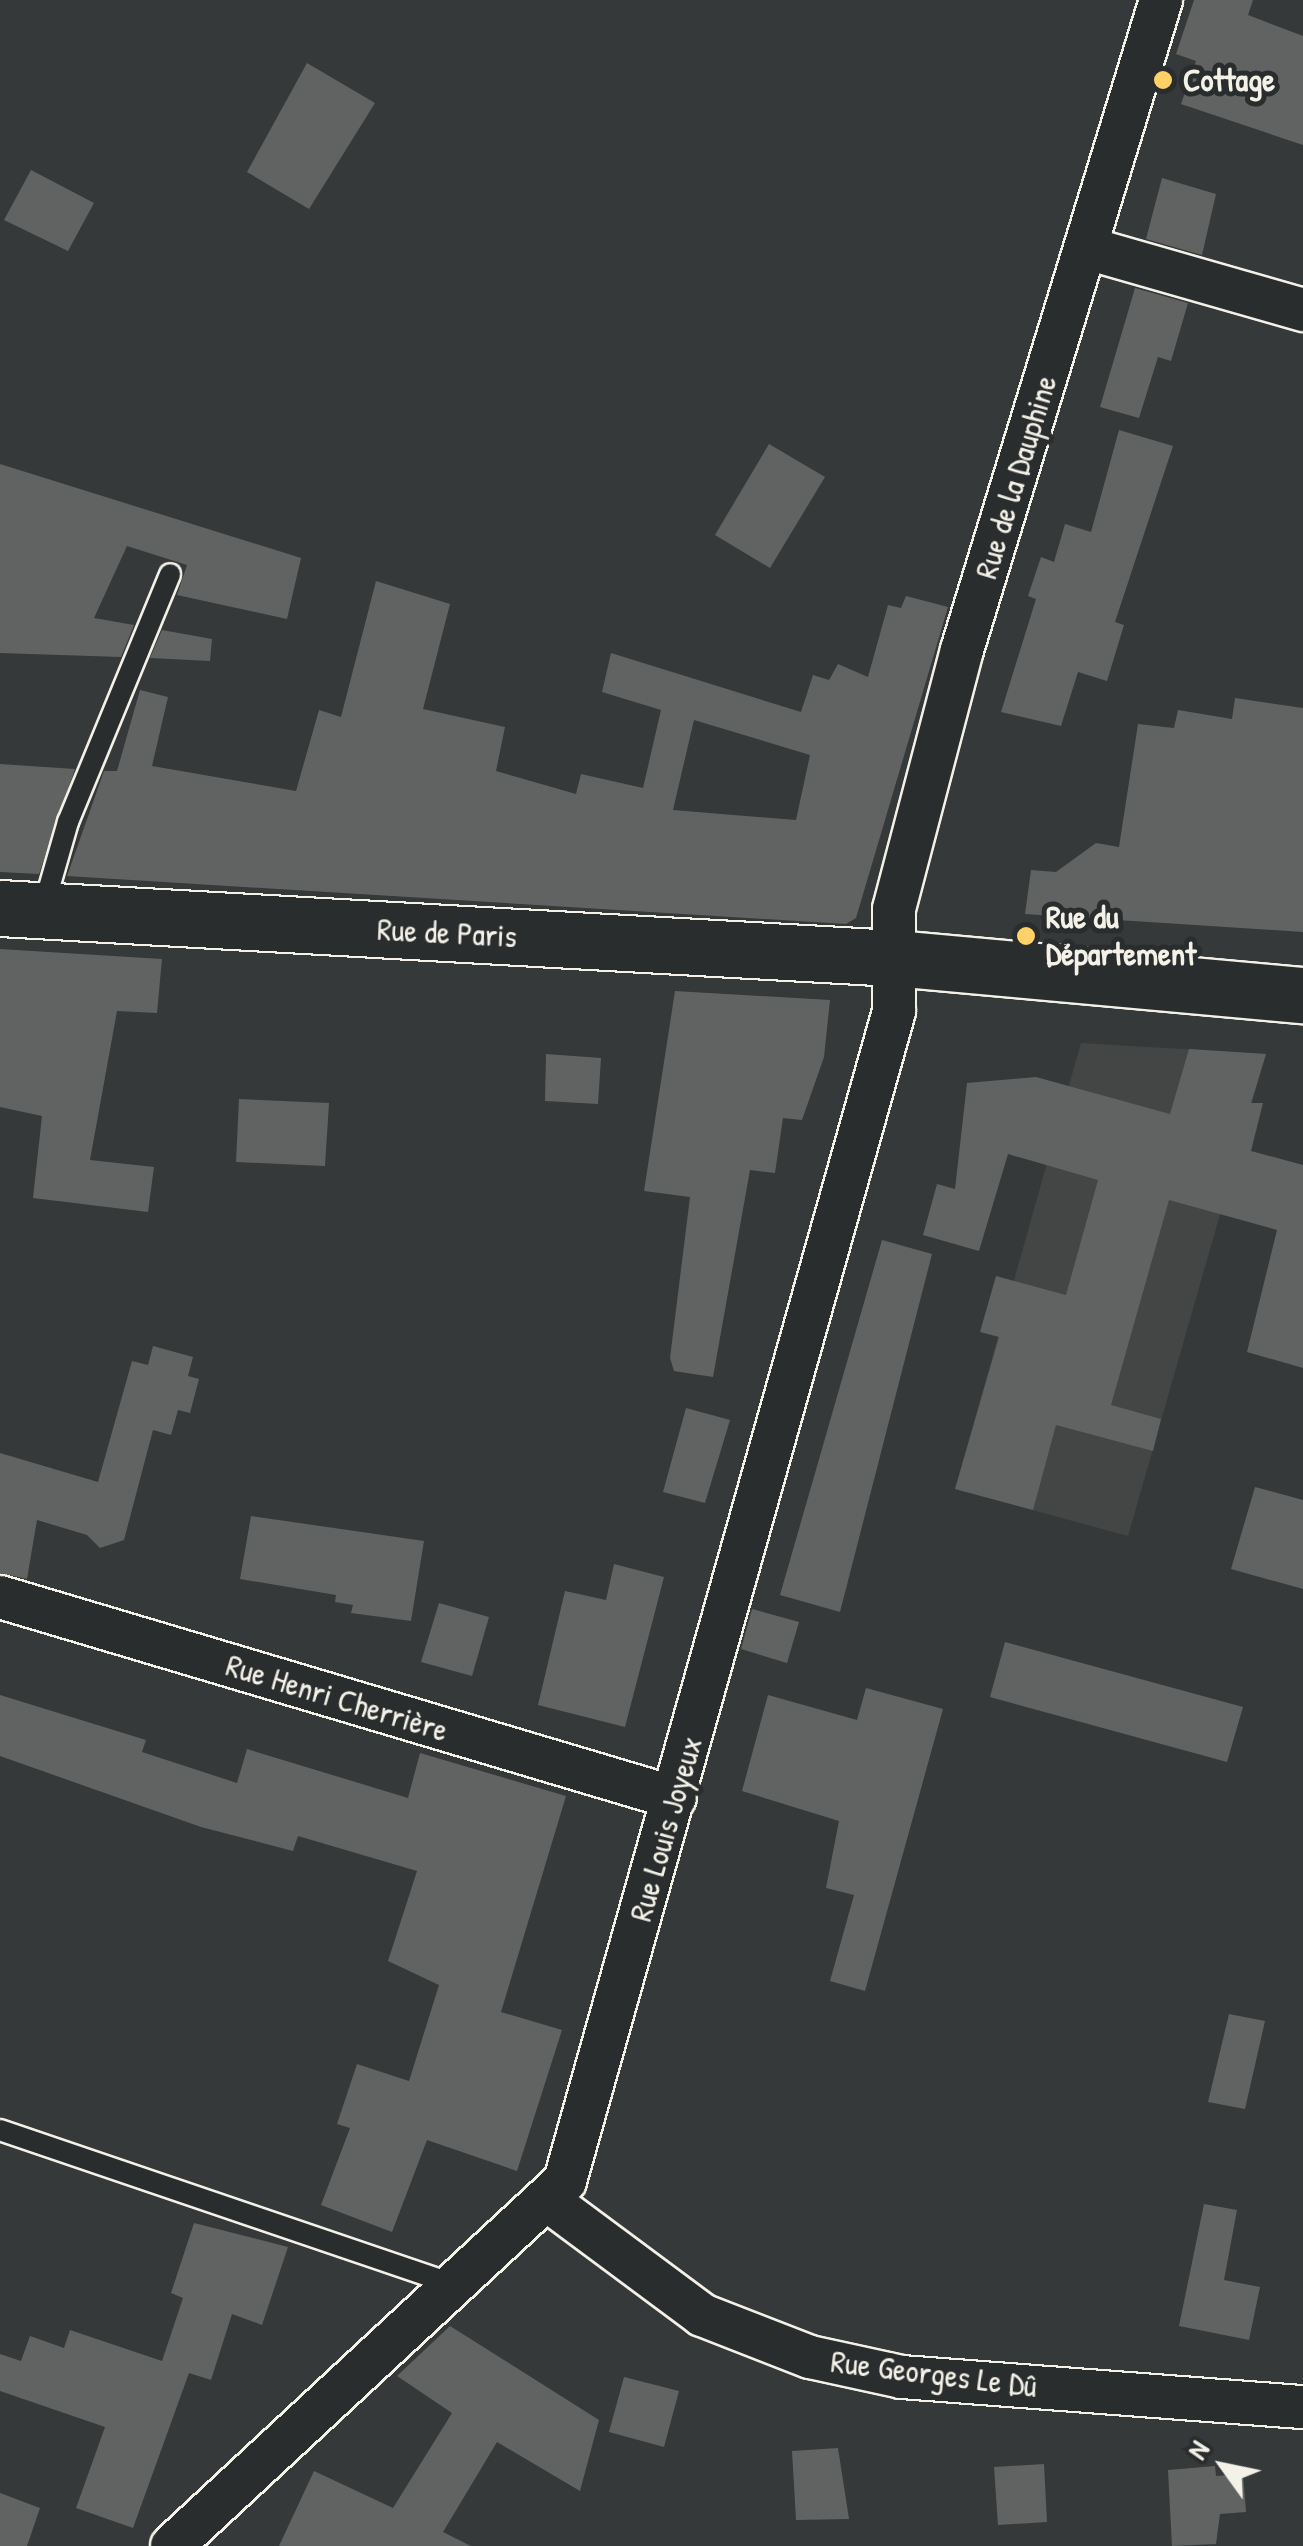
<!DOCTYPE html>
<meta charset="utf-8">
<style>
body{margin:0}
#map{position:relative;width:1303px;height:2546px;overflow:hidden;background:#363939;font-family:"Patrick Hand",sans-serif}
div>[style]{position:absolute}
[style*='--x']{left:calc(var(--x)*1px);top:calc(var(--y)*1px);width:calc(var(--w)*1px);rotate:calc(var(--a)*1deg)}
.built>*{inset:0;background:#434645}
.building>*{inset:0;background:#616362}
.roads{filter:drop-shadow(2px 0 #f4f1e8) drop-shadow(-2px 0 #f4f1e8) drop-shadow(0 2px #f4f1e8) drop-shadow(0 -2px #f4f1e8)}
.service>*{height:20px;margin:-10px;padding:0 10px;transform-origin:10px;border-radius:10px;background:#2a2d2e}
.minor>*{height:42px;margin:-21px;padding:0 21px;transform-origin:21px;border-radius:21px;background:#2a2d2e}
.primary>*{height:55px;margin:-27.5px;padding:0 27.5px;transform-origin:27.5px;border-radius:27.5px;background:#2a2d2e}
.dots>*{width:28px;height:28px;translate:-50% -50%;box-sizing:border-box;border:5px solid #2a2d2e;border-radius:50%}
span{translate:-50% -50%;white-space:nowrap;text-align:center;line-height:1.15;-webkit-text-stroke:10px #2a2d2e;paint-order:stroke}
.poi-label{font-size:32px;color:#f4f1e8;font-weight:700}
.left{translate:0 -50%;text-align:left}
.street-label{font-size:32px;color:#f4f1e8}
.north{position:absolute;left:1173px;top:2416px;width:100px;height:100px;-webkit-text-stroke:8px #2a2d2e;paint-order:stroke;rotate:303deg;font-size:28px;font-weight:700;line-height:40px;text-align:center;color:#f4f1e8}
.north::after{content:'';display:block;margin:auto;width:35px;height:45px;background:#f4f1e8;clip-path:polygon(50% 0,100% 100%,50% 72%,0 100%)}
</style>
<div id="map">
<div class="built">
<div style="clip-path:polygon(1081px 1043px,1266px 1054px,1128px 1536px,955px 1489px)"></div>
</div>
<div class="building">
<div style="clip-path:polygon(1194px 0,1253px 0,1248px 15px,1303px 36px,1303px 145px,1181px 104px,1196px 61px,1176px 54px)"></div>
<div style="clip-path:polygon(307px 63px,375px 103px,309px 209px,247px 172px)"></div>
<div style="clip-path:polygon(31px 170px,94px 203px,68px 251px,4px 220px)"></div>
<div style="clip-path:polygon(1162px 178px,1216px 194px,1202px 255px,1146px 239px)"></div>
<div style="clip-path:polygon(1135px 288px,1188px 303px,1171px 361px,1158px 357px,1139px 418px,1100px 407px)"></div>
<div style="clip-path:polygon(1119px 430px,1173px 446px,1115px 622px,1124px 625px,1107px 681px,1078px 672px,1061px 726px,1001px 712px,1036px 599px,1028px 596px,1041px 557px,1054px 562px,1065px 524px,1091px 532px)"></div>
<div style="clip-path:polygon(769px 444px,825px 477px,770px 568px,715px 535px)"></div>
<div style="clip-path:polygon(0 464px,301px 558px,287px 619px,177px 595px,187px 565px,127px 546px,94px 618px,134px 625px,121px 657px,0 653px)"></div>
<div style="clip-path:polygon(evenodd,376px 581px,450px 604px,423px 709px,505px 727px,496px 771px,576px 794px,581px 774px,643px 788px,661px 710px,602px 692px,611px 653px,801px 712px,813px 675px,829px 680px,838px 664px,868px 677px,888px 605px,901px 608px,906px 596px,948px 607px,856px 918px,846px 924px,67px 876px,104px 771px,117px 771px,140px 690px,168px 697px,152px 766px,296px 791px,319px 710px,341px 717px,376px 581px,694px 720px,810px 755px,796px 820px,673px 810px,694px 720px)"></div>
<div style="clip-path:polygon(162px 630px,212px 639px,210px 661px,150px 658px)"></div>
<div style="clip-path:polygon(1235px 698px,1303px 708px,1303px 932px,1025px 914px,1031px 870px,1056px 872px,1096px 843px,1119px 847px,1138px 724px,1174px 728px,1178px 710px,1232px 719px)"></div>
<div style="clip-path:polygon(0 764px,75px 769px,39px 874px,0 872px)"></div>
<div style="clip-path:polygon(0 949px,162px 959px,157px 1013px,117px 1011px,90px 1160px,154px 1167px,148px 1212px,33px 1198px,42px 1116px,0 1107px)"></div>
<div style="clip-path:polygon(675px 991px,830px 1000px,824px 1057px,802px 1120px,783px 1118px,775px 1173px,750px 1170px,713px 1377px,674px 1371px,670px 1358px,690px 1197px,644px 1191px)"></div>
<div style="clip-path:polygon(1189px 1049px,1266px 1054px,1251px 1103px,1263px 1103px,1251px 1151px,1303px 1165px,1303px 1368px,1247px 1352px,1277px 1230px,1169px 1200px,1111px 1405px,1161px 1419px,1153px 1451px,1056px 1425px,1033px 1510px,955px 1489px,999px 1337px,980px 1332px,996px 1276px,1066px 1295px,1098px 1180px,1008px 1154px,979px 1251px,923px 1235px,937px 1184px,955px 1189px,967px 1083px,1036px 1077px,1170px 1114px)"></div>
<div style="clip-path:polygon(546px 1054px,601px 1058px,598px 1104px,545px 1101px)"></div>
<div style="clip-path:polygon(239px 1099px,329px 1103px,325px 1166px,236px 1162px)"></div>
<div style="clip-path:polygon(882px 1240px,932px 1254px,840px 1612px,780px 1595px)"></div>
<div style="clip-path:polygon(153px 1346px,193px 1357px,188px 1376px,199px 1379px,190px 1413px,178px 1410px,171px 1435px,153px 1430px,124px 1540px,100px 1548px,87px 1535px,37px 1520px,27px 1579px,0 1573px,0 1453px,98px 1482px,132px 1361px,148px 1365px)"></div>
<div style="clip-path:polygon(686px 1408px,730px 1420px,705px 1503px,663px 1492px)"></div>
<div style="clip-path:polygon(1255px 1487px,1303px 1500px,1303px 1589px,1231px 1569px)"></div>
<div style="clip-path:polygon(251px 1516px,424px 1541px,411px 1621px,351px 1613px,353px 1605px,335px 1602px,336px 1595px,240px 1579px)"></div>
<div style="clip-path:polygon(614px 1564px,664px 1577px,625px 1727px,538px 1705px,565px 1591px,606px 1600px)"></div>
<div style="clip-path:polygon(439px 1603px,489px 1617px,472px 1676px,421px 1662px)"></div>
<div style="clip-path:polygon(752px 1609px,799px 1622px,787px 1663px,741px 1649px)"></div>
<div style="clip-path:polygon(1005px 1642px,1243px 1707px,1227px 1762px,990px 1697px)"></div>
<div style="clip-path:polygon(866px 1688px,943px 1709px,865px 1991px,830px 1981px,854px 1895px,826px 1888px,839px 1821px,742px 1791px,768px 1695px,857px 1720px)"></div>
<div style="clip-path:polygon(0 1695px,146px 1740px,142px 1752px,237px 1783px,247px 1749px,408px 1798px,420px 1753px,566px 1796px,501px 2012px,562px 2030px,517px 2171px,427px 2140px,392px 2232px,321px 2205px,350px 2128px,337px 2124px,357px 2064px,409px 2081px,439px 1985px,388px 1961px,417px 1871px,298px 1836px,293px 1851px,201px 1827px,0 1756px)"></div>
<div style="clip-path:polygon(1229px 2014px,1265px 2021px,1245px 2109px,1208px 2102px)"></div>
<div style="clip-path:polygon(1204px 2204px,1237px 2210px,1224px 2280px,1260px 2287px,1249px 2340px,1179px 2326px)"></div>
<div style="clip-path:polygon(194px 2223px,288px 2247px,262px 2325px,232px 2314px,211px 2380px,189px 2373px,133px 2528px,76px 2508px,105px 2427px,0 2391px,0 2354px,21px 2361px,30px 2336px,64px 2348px,70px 2330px,162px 2361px,183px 2298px,171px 2293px)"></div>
<div style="clip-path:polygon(450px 2326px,599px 2420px,580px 2491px,497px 2442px,443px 2532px,471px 2546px,279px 2546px,314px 2471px,393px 2508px,452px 2413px,397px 2376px)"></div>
<div style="clip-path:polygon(624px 2377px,679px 2391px,664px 2447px,609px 2432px)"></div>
<div style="clip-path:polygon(838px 2448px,849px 2519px,796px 2520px,792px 2451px)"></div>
<div style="clip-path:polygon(1044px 2464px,1047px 2522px,998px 2525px,994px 2467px)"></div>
<div style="clip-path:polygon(1215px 2466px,1216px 2476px,1243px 2474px,1246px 2512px,1220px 2514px,1216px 2544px,1172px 2546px,1168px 2470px)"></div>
<div style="clip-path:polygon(0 2493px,40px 2508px,27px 2546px,0 2546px)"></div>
</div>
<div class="roads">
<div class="service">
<div style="--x:43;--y:909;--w:91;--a:-74"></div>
<div style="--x:68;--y:822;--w:268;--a:-67.6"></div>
<div style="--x:0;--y:2130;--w:478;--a:18.8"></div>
</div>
<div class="minor">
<div style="--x:1087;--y:248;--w:225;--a:16"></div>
<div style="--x:0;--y:1597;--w:704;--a:16.58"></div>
<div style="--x:550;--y:2202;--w:189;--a:36.6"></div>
<div style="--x:702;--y:2315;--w:116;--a:21.3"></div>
<div style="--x:810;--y:2357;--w:94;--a:12.3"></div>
<div style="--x:902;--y:2377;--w:402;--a:4.3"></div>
<div style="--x:172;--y:2546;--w:536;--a:-42.88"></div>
<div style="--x:565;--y:2181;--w:1215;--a:-74.29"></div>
<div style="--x:894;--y:1011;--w:102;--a:-90"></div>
<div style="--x:894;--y:909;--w:268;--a:-75.3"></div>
<div style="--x:962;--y:650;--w:680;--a:-72.98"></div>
</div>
<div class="primary">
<div style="--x:0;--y:908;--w:895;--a:3.2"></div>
<div style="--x:894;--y:958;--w:411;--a:5.2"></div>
</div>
</div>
<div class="dots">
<div style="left:1163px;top:80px;background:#ffd166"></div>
<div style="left:1026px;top:936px;background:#ffd166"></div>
</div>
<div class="poi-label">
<span class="left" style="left:1183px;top:80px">Cottage</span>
<span class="left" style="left:1046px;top:936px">Rue du<br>Département</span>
</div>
<div class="street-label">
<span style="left:1016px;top:477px;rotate:-73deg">Rue de la Dauphine</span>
<span style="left:447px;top:933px;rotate:3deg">Rue de Paris</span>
<span style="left:337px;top:1698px;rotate:17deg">Rue Henri Cherrière</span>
<span style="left:666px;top:1829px;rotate:-74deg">Rue Louis Joyeux</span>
<span style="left:934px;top:2374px;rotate:7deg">Rue Georges Le Dû</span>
</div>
<div class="north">N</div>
</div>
